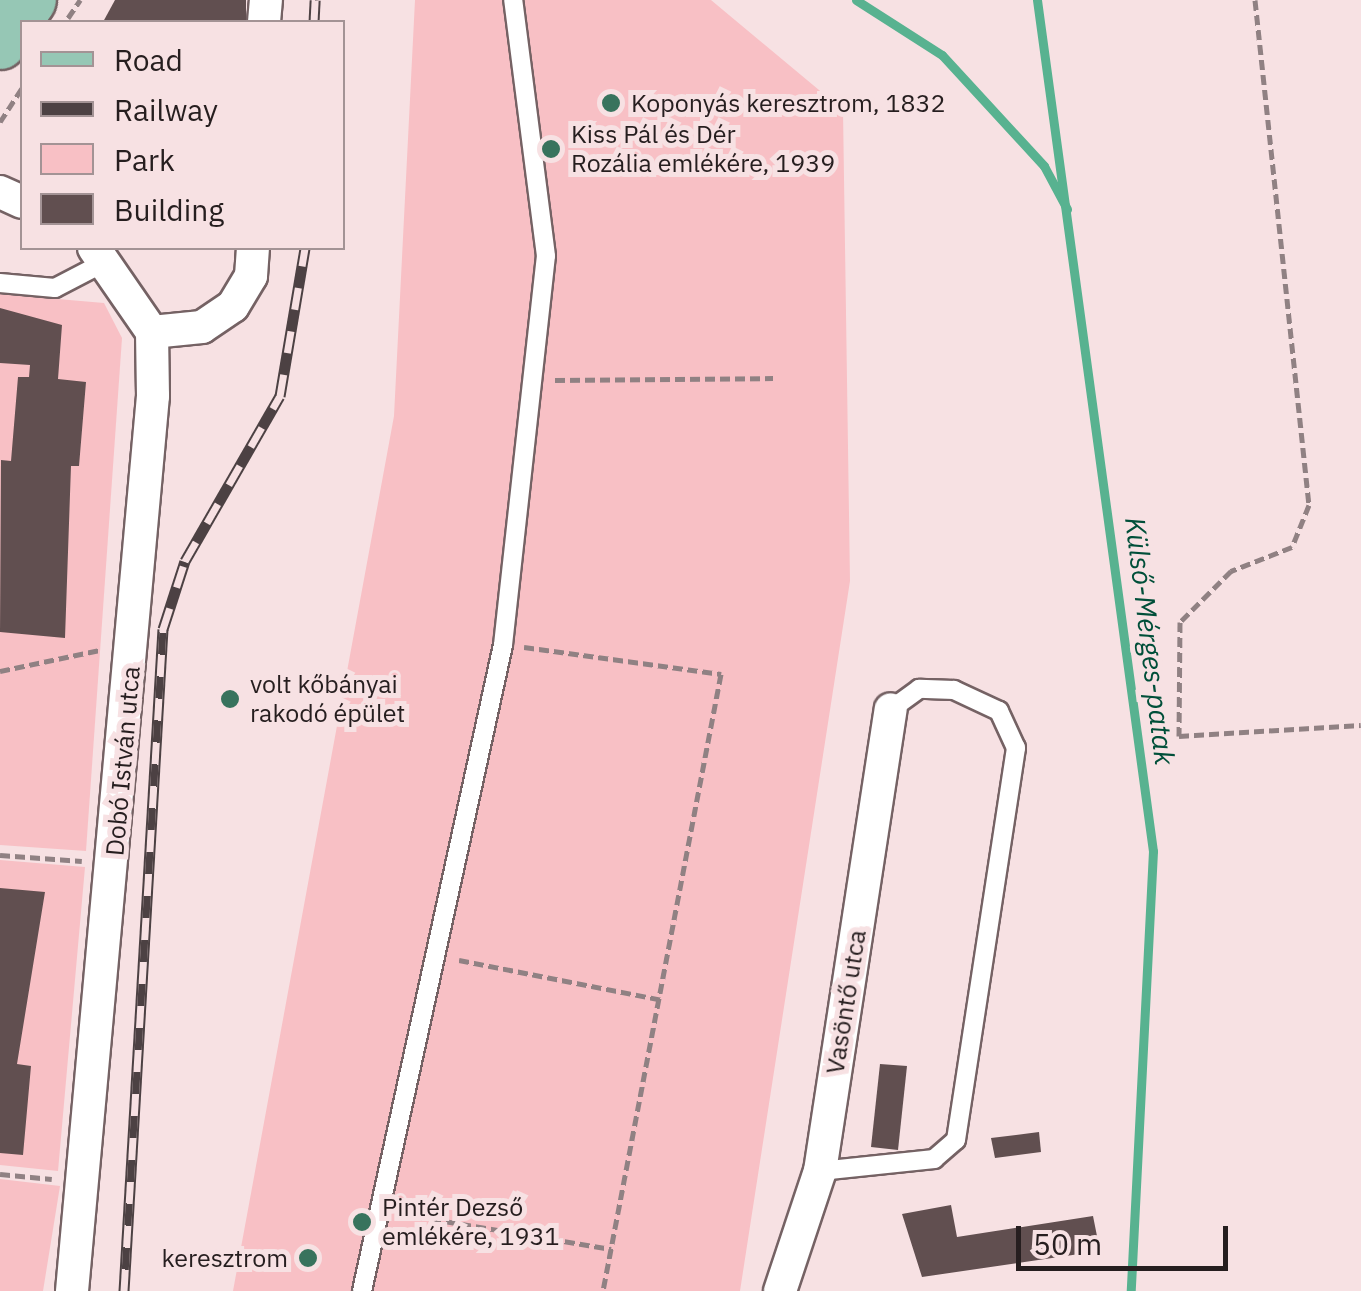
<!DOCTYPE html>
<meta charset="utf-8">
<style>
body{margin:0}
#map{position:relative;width:1361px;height:1291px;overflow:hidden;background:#f7e1e3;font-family:"IBM Plex Sans",sans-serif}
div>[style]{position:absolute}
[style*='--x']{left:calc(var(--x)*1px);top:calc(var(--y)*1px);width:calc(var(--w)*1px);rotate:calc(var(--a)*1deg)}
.green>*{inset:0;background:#f8c0c5}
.stream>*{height:9px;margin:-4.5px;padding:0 4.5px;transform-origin:4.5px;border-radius:4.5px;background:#58b290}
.building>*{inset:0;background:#614f50}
.path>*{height:5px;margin-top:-2.5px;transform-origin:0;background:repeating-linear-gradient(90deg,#908183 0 10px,transparent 0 15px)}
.roads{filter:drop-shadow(2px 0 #756264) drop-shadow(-2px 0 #756264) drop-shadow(0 2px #756264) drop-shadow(0 -2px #756264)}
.lane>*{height:18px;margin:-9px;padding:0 9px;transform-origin:9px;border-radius:9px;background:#fff}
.street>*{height:32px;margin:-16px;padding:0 16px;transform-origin:16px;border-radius:16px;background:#fff}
.primary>*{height:52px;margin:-26px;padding:0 26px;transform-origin:26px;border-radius:26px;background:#96c7b5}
.rail>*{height:11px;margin-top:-5.5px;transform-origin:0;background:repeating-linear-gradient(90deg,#f7e1e3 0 22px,#4c4143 0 44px);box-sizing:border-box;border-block:2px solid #4c4143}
.dots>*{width:28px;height:28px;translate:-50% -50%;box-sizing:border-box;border:5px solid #f7e1e3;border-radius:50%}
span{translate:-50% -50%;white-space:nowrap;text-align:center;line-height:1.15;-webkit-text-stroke:10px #f7e1e3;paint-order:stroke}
.poi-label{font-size:25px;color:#261e1f}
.left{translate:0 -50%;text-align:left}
.right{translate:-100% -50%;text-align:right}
.street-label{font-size:25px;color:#261e1f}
.water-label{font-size:28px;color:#004f39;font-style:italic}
.legend{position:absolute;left:20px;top:20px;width:325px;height:230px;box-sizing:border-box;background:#f7e1e3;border:2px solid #a39395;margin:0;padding:12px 18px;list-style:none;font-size:30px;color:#261e1f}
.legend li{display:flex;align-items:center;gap:20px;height:50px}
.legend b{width:50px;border:2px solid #a39395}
.scale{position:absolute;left:1016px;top:1226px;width:212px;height:45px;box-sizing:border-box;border:5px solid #261e1f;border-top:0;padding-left:12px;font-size:30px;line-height:35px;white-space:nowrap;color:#261e1f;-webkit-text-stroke:8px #f7e1e3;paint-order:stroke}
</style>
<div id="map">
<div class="green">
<div style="clip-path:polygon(415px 0,711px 0,843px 110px,850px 581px,740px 1291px,233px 1291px,394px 416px)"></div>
<div style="clip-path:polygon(0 294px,104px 303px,122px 338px,86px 851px,0 845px)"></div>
<div style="clip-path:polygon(0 860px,85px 867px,58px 1171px,0 1165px)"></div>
<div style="clip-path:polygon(0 1179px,60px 1186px,43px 1291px,0 1291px)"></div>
</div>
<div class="stream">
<div style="--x:856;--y:0;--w:102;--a:32.6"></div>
<div style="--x:942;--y:55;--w:151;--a:47.4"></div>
<div style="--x:1044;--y:166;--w:49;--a:61.9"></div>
<div style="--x:1037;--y:0;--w:859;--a:82.24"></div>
<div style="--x:1153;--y:851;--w:441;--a:92.9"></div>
</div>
<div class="building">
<div style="clip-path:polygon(115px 0,246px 0,246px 22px,103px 22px)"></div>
<div style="clip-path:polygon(0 308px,62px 325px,58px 379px,86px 382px,79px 466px,71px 466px,65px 638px,0 632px,1px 460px,11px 461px,18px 377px,29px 377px,30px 365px,0 363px)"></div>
<div style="clip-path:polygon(0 888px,45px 892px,17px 1064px,31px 1066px,23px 1155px,0 1153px)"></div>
<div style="clip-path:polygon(880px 1064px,907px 1066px,898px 1150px,871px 1147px)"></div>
<div style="clip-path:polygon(1039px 1132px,1041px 1152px,995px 1158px,991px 1138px)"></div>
<div style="clip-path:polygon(951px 1205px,957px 1237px,1093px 1216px,1100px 1251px,922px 1277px,902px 1214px)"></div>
</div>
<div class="path">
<div style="--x:1255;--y:0;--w:508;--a:83.9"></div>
<div style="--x:1309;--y:505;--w:45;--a:112"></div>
<div style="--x:1292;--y:547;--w:66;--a:158.5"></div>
<div style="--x:1231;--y:571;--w:72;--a:135"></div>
<div style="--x:1180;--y:622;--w:114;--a:90.5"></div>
<div style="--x:1179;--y:736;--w:182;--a:-3.5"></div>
<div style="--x:68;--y:18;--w:22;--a:-56"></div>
<div style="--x:0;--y:122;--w:40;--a:-57.1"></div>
<div style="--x:555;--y:380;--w:218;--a:-0.5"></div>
<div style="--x:524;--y:647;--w:199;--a:7.8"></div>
<div style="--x:721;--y:674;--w:628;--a:100.83"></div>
<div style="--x:0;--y:671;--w:102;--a:-11.9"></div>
<div style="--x:0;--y:855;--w:82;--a:4.2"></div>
<div style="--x:459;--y:960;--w:207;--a:11.1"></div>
<div style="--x:0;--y:1174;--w:52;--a:5.5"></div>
<div style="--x:402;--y:1214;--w:212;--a:9.5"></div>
</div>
<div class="roads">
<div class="lane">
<div style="--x:0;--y:283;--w:55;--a:5.2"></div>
<div style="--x:55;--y:288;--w:59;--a:-27.4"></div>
<div style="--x:820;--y:1171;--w:115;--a:-6"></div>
<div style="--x:934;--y:1159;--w:29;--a:-41"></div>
<div style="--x:956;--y:1140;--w:397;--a:-81.3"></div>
<div style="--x:1016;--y:748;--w:41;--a:-114.7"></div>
<div style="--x:999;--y:711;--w:50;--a:-155"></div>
<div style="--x:954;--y:690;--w:35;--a:-178"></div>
<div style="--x:919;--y:689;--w:34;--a:144"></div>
<div style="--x:362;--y:1291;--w:661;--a:-77.69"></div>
<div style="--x:503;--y:645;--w:391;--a:-83.7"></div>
<div style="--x:546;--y:256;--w:258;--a:-97.3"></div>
</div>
<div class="street">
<div style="--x:264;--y:22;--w:22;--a:-85"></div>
<div style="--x:0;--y:192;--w:24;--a:24"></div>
<div style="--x:152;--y:332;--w:50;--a:-5.7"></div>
<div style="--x:202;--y:327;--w:37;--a:-34"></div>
<div style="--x:233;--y:306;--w:35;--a:-59"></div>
<div style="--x:251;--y:276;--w:28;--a:-86"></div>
<div style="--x:72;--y:1291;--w:899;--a:-84.83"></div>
<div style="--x:153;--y:396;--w:64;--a:-90.9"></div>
<div style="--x:152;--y:332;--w:102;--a:-124.6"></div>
<div style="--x:780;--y:1291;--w:126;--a:-71.6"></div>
<div style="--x:820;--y:1171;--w:467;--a:-81.3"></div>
</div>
<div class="primary">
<div style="--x:0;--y:43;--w:52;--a:-55.1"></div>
</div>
</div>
<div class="rail">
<div style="--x:314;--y:22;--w:22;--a:-87"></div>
<div style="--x:124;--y:1291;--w:663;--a:-86.63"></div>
<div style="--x:163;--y:629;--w:71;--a:-72.1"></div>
<div style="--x:185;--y:561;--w:190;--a:-60.1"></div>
<div style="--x:280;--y:396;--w:150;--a:-80.4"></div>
</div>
<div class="dots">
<div style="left:611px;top:103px;background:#38735d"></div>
<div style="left:551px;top:149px;background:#38735d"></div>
<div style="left:230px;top:699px;background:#38735d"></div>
<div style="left:362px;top:1222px;background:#38735d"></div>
<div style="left:308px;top:1258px;background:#38735d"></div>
</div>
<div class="poi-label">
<span class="left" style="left:631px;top:103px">Koponyás keresztrom, 1832</span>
<span class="left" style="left:571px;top:149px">Kiss Pál és Dér<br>Rozália emlékére, 1939</span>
<span class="left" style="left:250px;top:699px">volt kőbányai<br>rakodó épület</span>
<span class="left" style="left:382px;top:1222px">Pintér Dezső<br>emlékére, 1931</span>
<span class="right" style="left:288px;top:1258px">keresztrom</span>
</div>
<div class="street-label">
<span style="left:123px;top:761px;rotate:-85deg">Dobó István utca</span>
<span style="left:846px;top:1002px;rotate:-81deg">Vasöntő utca</span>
</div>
<div class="water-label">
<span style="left:1150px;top:641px;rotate:83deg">Külső-Mérges-patak</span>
</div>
<ul class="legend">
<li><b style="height:12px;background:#96c7b5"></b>Road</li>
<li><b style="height:12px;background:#4c4143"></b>Railway</li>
<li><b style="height:28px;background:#f8c0c5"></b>Park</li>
<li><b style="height:28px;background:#614f50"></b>Building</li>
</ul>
<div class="scale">50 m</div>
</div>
